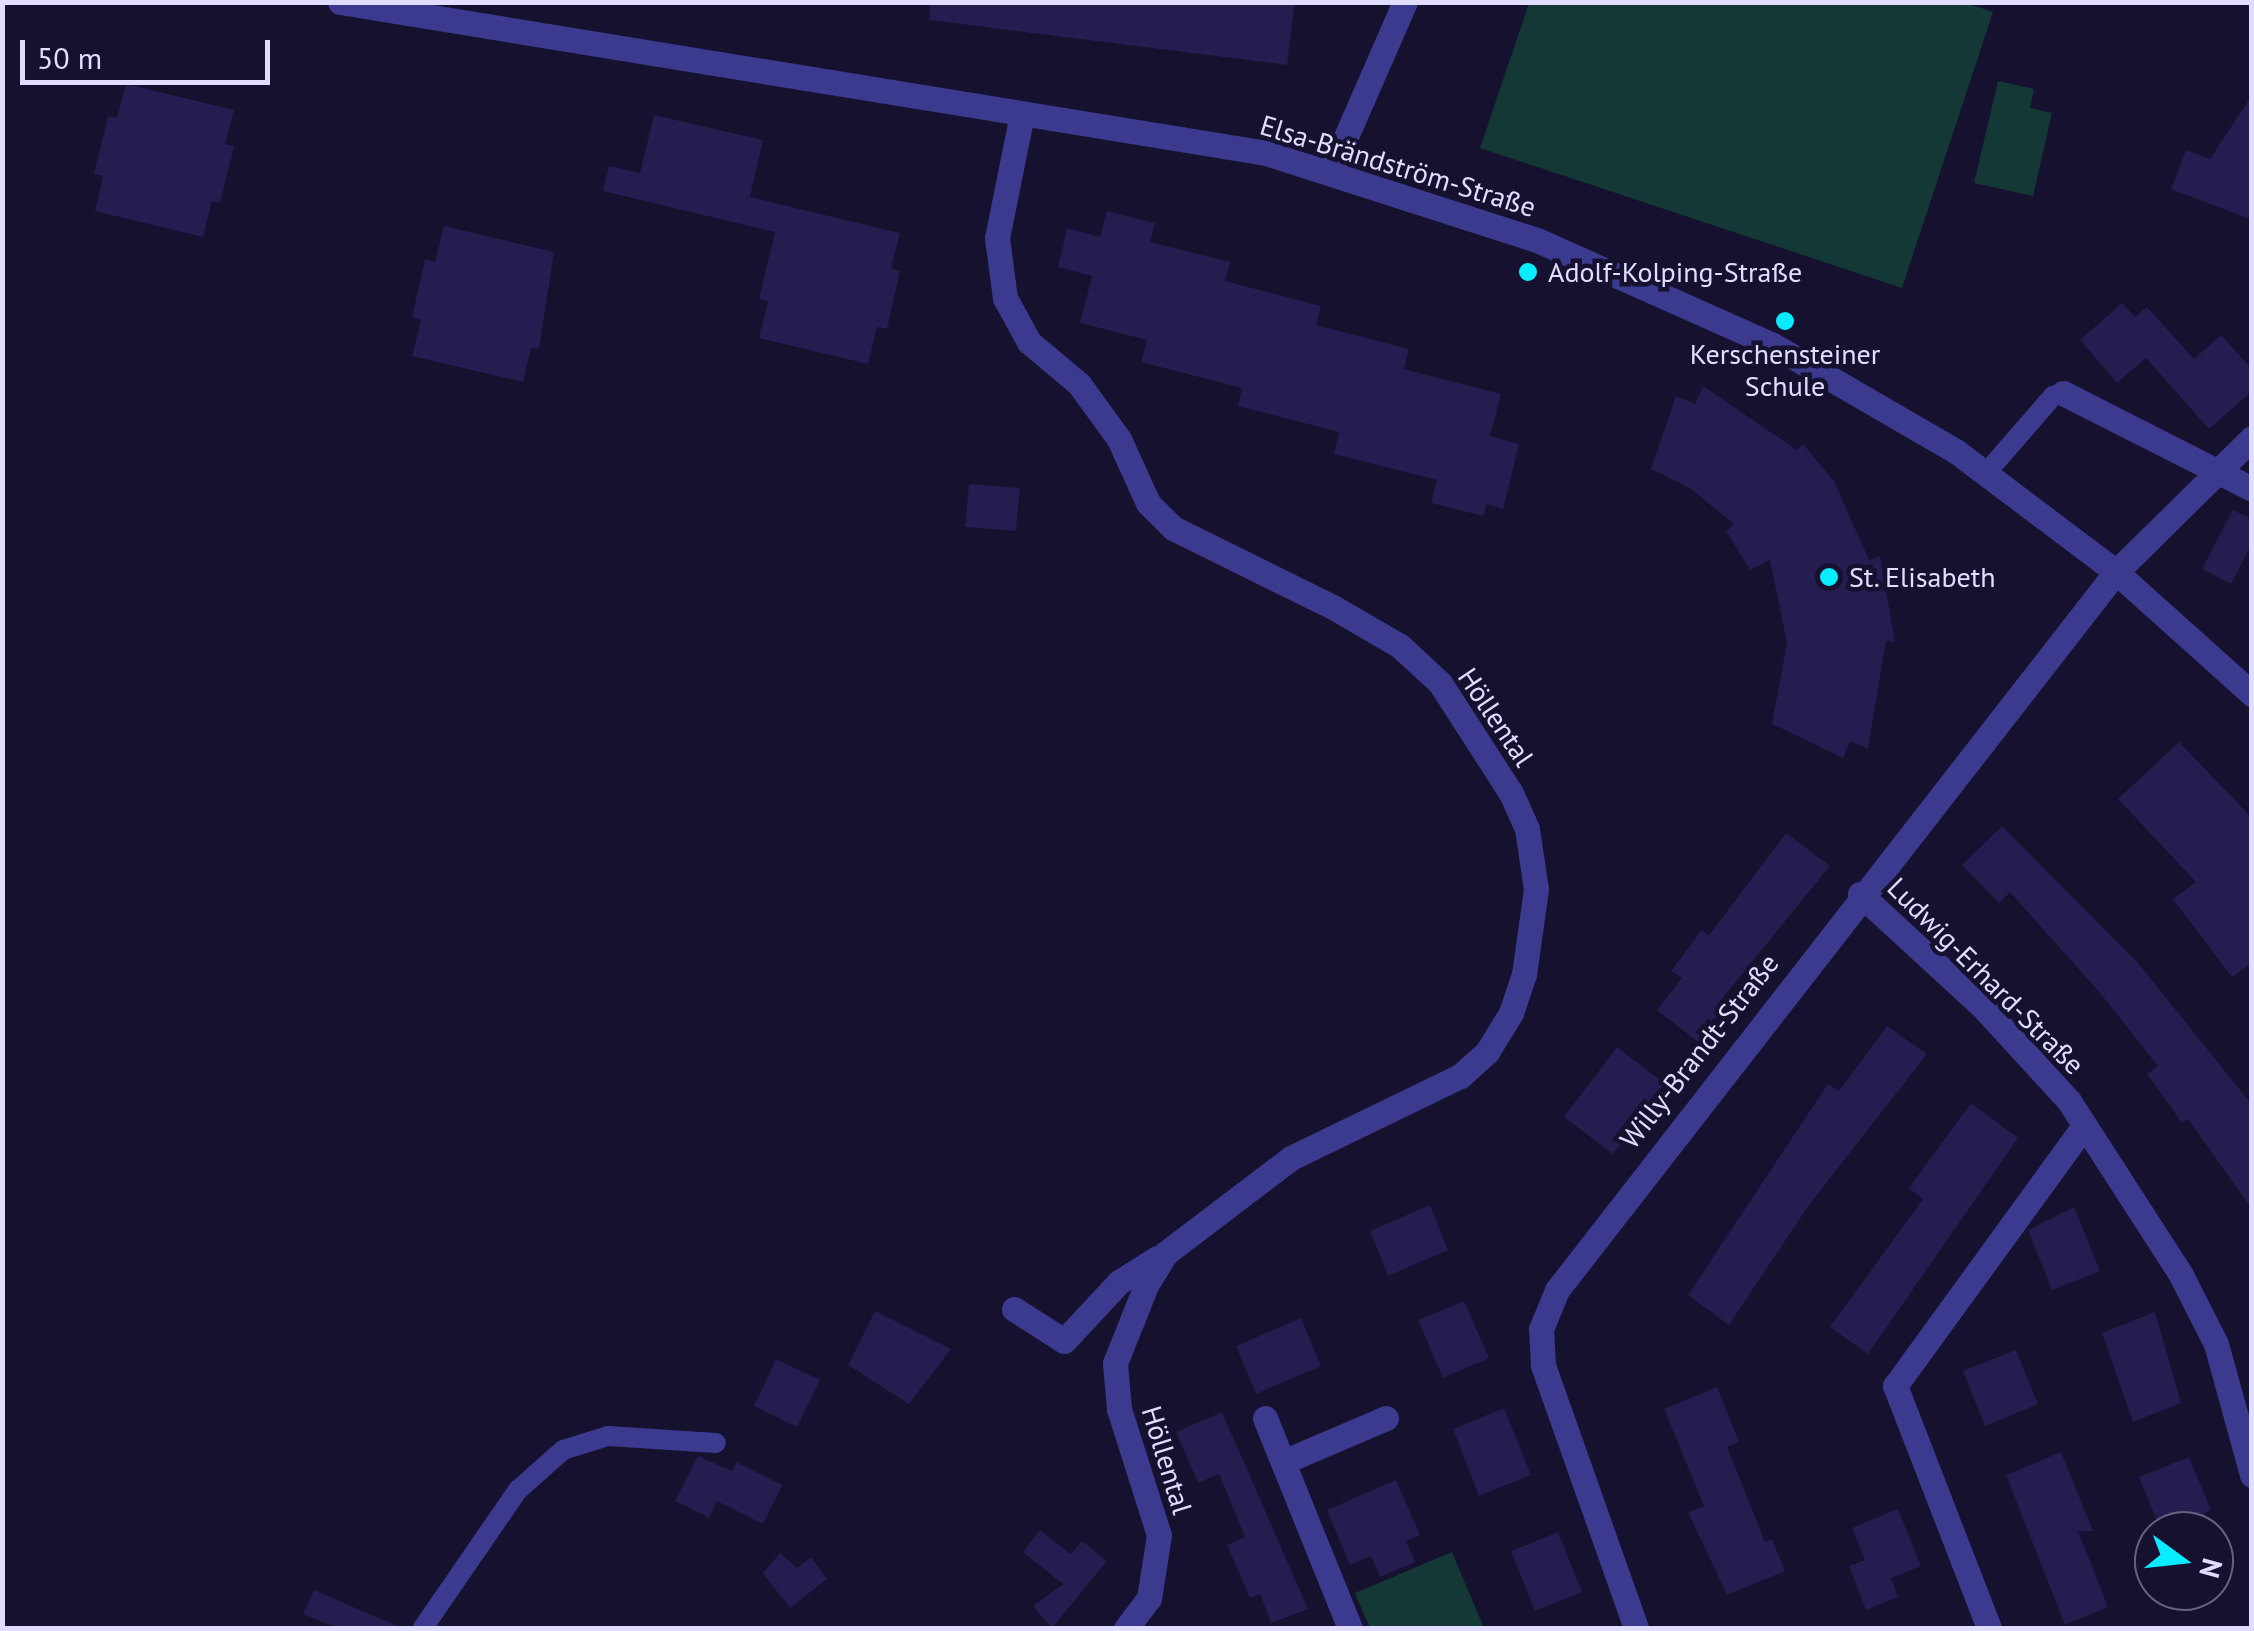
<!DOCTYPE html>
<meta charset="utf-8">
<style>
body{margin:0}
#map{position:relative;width:2254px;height:1631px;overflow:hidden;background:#15112e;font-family:"PT Sans",sans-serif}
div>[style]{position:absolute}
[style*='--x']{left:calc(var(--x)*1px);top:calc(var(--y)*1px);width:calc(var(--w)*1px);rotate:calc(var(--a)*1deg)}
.green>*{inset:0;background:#133836}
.building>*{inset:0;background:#251c4f}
.lane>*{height:20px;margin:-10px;padding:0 10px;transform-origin:10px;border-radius:10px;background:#3b3a8e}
.street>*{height:25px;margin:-12.5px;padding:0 12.5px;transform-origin:12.5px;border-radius:12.5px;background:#3b3a8e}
.dots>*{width:28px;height:28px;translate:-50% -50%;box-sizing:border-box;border:5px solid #15112e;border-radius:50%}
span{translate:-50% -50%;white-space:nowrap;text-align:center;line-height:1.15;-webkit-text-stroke:9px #15112e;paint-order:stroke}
.street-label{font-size:28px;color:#e0ddff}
.poi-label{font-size:28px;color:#e0ddff}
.left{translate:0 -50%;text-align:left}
.frame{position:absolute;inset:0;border:5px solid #e0ddff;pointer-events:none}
.north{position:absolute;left:2134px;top:1511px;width:100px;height:100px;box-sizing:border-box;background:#15112e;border:2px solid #666382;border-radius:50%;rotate:105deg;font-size:28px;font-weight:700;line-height:40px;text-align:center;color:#e0ddff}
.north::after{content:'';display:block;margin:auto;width:35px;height:45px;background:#09ecff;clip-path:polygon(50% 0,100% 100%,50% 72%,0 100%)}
.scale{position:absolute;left:20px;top:40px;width:250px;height:45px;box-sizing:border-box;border:5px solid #e0ddff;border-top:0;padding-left:12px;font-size:30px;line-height:35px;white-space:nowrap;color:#e0ddff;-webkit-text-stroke:8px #15112e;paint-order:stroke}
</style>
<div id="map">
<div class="green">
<div style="clip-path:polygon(1963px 2px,1993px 12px,1902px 288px,1480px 148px,1529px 3px)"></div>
<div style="clip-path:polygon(1998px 81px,2034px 89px,2030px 108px,2052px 113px,2033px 196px,1974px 183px)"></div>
<div style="clip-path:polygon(1452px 1552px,1484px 1628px,1370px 1628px,1355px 1593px)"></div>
</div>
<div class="building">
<div style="clip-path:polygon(930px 2px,1295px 2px,1287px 65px,929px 20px)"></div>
<div style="clip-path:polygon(126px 84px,234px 110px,225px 144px,234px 146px,220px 203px,212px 201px,203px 237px,95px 211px,103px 176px,94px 174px,108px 116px,117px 118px)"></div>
<div style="clip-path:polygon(2252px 95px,2252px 220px,2171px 189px,2186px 150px,2210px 159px)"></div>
<div style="clip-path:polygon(654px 115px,763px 140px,750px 197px,900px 233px,891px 268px,900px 271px,887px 329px,877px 327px,868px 364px,759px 338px,768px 301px,759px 299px,775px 232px,603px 191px,609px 166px,640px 173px)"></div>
<div style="clip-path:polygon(1107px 211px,1155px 223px,1150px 242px,1230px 262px,1225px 281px,1321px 306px,1316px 325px,1409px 349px,1404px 369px,1501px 394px,1490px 436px,1519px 444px,1503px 509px,1487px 504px,1483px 516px,1431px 503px,1437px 480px,1334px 454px,1339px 432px,1238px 406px,1242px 388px,1141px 362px,1147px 340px,1080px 323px,1092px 276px,1058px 267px,1067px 228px,1100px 237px)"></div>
<div style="clip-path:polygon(444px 226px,554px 252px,539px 349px,531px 348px,523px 382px,412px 356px,421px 320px,412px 317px,425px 259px,435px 262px)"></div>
<div style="clip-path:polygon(2122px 303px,2135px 317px,2147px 307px,2194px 359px,2221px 335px,2252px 369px,2252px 391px,2209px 429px,2146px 358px,2117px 383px,2080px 340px)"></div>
<div style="clip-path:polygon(1703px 386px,1797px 450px,1803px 444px,1834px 481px,1869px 560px,1880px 556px,1895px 642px,1886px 641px,1868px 749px,1850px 741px,1843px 758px,1772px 724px,1787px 643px,1770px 560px,1750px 570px,1726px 531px,1734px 524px,1691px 489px,1651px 469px,1676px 396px,1695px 404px)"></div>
<div style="clip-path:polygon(969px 484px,1020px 488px,1016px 531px,965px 527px)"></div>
<div style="clip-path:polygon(2233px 510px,2252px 519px,2252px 544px,2231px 584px,2202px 569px)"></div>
<div style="clip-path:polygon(2179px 742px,2252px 818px,2252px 963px,2232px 977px,2173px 899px,2196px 882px,2118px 799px)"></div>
<div style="clip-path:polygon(2002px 826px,2138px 963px,2252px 1105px,2252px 1209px,2188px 1119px,2182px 1123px,2147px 1074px,2158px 1066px,2101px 994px,2010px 892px,1999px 903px,1962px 865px)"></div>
<div style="clip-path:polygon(1786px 833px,1830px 866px,1716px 1006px,1722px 1010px,1698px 1042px,1657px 1010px,1682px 978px,1671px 971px,1702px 930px,1709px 935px)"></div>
<div style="clip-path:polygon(1887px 1026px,1927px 1054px,1809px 1205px,1729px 1325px,1688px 1295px,1828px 1084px,1839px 1091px)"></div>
<div style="clip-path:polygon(1617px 1047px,1665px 1084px,1613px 1154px,1564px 1117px)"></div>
<div style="clip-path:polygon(1971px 1103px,2018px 1138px,1868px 1354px,1830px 1327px,1923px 1199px,1909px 1188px)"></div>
<div style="clip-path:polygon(1430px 1205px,1448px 1250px,1388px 1276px,1370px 1231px)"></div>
<div style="clip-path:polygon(2074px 1207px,2100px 1271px,2052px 1290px,2028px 1230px)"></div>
<div style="clip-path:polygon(1464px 1301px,1489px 1358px,1443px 1378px,1418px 1320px)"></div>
<div style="clip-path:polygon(875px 1311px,951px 1349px,909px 1404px,848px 1365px)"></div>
<div style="clip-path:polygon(2155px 1312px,2181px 1403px,2133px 1422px,2102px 1333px)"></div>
<div style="clip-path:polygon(1301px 1318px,1321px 1366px,1256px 1394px,1236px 1346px)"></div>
<div style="clip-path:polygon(2016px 1350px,2038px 1404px,1985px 1426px,1963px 1371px)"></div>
<div style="clip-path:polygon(776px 1359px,820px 1380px,797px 1427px,754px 1406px)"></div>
<div style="clip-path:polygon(1717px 1387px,1739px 1442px,1727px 1447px,1765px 1542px,1772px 1539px,1785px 1571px,1727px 1595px,1688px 1512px,1704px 1506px,1664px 1409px)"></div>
<div style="clip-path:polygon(1504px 1408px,1531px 1475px,1479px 1496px,1453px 1429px)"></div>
<div style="clip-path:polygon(1222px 1412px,1308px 1609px,1271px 1623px,1260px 1594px,1250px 1598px,1227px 1545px,1245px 1537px,1219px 1474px,1198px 1483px,1176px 1432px)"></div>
<div style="clip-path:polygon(2061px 1452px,2093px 1531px,2078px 1531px,2108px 1607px,2065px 1625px,2006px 1475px)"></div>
<div style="clip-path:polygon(698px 1456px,732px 1471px,736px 1462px,782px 1485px,763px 1524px,717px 1501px,709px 1518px,675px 1501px)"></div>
<div style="clip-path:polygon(2189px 1457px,2211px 1510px,2204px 1513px,2211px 1531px,2161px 1531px,2139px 1477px)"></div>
<div style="clip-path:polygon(1396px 1480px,1420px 1535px,1406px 1541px,1415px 1562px,1380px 1577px,1371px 1556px,1350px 1565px,1327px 1510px)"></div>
<div style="clip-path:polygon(1898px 1509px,1921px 1566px,1891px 1578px,1898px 1597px,1866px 1610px,1849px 1566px,1865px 1560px,1852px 1528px)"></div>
<div style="clip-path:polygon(1040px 1530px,1071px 1554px,1082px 1541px,1107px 1561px,1052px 1628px,1033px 1606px,1063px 1584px,1023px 1552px)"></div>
<div style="clip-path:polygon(1558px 1532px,1582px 1592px,1535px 1611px,1511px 1551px)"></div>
<div style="clip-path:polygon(780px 1553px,797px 1568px,811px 1557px,827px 1579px,790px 1608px,763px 1573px)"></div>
<div style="clip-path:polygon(314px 1590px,402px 1628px,337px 1628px,303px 1614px)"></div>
</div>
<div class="lane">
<div style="--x:1987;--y:472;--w:101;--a:-49"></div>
<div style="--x:2053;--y:396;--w:10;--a:-17"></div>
<div style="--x:423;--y:1628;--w:168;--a:-55.5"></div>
<div style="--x:518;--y:1490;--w:60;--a:-41.6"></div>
<div style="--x:563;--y:1450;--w:47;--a:-17.3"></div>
<div style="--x:608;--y:1436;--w:108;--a:3.7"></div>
</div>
<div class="street">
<div style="--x:340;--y:2;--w:938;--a:9.26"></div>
<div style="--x:1266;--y:153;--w:285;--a:17.8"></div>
<div style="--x:1537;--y:240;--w:256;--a:24"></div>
<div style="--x:1771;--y:344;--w:215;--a:30.1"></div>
<div style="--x:1957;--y:452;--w:199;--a:37"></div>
<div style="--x:2116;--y:572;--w:183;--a:41.9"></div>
<div style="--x:1022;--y:114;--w:126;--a:101.4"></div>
<div style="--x:997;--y:238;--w:61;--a:82.4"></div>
<div style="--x:1005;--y:298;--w:50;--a:61.4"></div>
<div style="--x:1029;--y:342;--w:65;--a:40"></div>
<div style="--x:1079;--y:384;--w:68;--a:54"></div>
<div style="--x:1119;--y:439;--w:70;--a:65.6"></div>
<div style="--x:1148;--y:503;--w:35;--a:45"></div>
<div style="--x:1173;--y:528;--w:178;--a:26.3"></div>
<div style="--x:1333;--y:607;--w:78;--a:30.2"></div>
<div style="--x:1400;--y:646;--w:54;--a:42.8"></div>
<div style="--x:1440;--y:683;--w:131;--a:57.2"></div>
<div style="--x:1511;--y:793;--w:39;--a:66"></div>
<div style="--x:1527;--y:829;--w:61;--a:81.5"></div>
<div style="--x:1536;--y:889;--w:86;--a:98"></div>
<div style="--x:1524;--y:974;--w:41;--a:108.4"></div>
<div style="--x:1511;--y:1013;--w:46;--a:121.6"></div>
<div style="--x:1487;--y:1052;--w:36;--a:138"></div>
<div style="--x:1460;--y:1076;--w:188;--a:154.1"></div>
<div style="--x:1291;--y:1158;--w:157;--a:142.8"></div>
<div style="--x:1166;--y:1253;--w:36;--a:122"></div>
<div style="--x:1147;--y:1283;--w:86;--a:111.8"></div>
<div style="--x:1115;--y:1363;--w:46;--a:85"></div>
<div style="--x:1119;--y:1409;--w:132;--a:72.4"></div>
<div style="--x:1159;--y:1535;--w:64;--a:99"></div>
<div style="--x:1149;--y:1598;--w:38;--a:127"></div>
<div style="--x:1331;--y:171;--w:184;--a:-66.4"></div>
<div style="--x:2063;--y:393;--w:212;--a:26.9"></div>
<div style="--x:1860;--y:894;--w:166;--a:42.6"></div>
<div style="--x:1982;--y:1006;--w:129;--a:47.5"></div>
<div style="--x:2069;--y:1101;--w:207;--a:57.2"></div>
<div style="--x:2181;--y:1275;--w:77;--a:63.1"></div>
<div style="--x:2216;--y:1344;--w:136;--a:74.6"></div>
<div style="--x:1014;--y:1309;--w:59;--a:32.6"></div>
<div style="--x:1064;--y:1341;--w:81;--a:-47"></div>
<div style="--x:1119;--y:1282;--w:45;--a:-32.3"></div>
<div style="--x:1265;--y:1418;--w:227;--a:68"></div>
<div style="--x:1283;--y:1462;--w:112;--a:-23.1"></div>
<div style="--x:1636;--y:1628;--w:279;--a:-109.5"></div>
<div style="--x:1543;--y:1365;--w:36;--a:-93"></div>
<div style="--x:1541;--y:1329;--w:42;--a:-67.7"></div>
<div style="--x:1557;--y:1290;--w:910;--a:-52.1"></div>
<div style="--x:2116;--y:572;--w:191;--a:-44.6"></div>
<div style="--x:1989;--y:1628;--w:260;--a:-111.2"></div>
<div style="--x:1895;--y:1386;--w:320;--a:-54"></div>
</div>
<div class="dots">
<div style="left:1528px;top:272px;background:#09ecff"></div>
<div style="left:1785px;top:321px;background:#09ecff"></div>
<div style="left:1829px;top:577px;background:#09ecff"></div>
</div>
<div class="street-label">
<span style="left:1398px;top:166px;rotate:17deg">Elsa-Brändström-Straße</span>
<span style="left:1496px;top:717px;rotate:56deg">Höllental</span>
<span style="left:1986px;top:976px;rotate:45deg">Ludwig-Erhard-Straße</span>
<span style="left:1699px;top:1051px;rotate:-52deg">Willy-Brandt-Straße</span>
<span style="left:1167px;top:1460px;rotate:73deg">Höllental</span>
</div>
<div class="poi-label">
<span class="left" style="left:1548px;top:272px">Adolf-Kolping-Straße</span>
<span style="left:1785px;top:370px">Kerschensteiner<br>Schule</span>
<span class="left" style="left:1849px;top:577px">St. Elisabeth</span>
</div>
<div class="frame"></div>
<div class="north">N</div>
<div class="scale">50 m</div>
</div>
